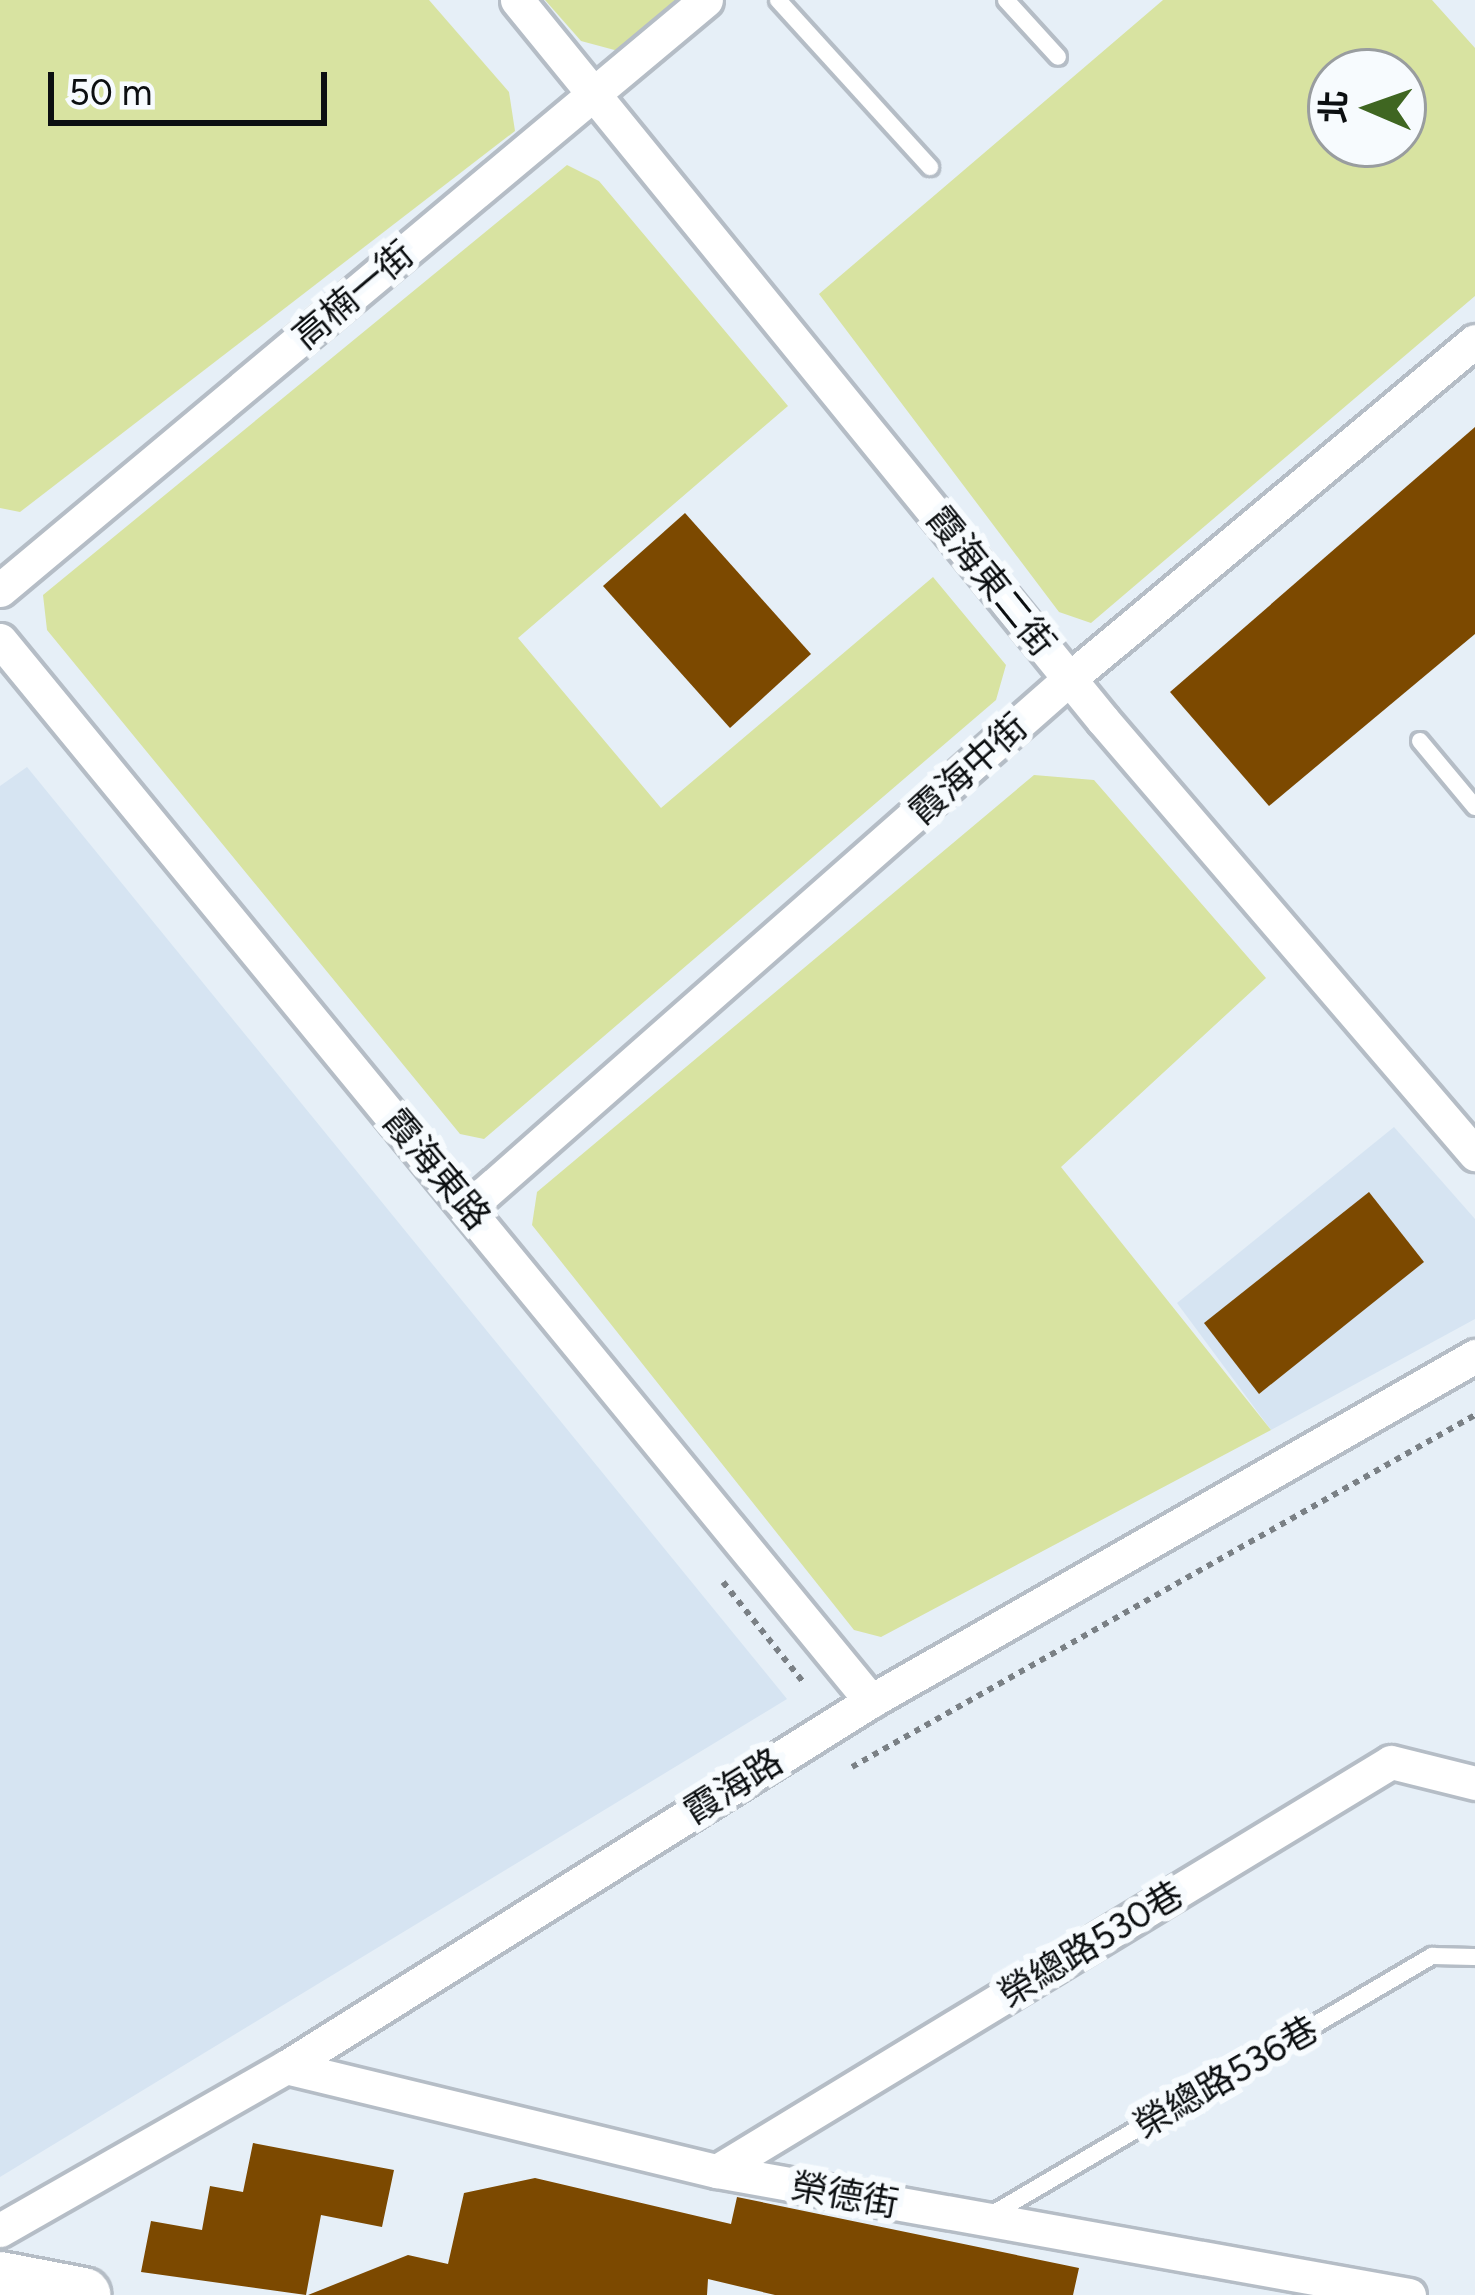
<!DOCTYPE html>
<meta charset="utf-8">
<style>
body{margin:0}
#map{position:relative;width:1475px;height:2295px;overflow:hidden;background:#e6eff7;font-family:Figtree,"Noto Sans TC",sans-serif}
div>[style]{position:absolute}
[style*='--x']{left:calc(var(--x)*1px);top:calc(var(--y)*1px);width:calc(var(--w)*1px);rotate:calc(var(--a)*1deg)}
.built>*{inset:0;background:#d6e4f2}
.green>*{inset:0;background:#d8e3a1}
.building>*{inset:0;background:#7c4900}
.path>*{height:6px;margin-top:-3px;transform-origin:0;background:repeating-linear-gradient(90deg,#7a8085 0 6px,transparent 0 12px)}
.roads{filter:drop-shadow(3px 0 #b5bdc6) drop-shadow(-3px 0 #b5bdc6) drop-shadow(0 3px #b5bdc6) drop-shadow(0 -3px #b5bdc6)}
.lane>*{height:16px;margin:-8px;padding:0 8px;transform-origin:8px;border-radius:8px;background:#fff}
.street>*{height:33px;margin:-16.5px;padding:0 16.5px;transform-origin:16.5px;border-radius:16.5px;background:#fff}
.primary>*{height:54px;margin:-27px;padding:0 27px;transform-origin:27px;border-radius:27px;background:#fff}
span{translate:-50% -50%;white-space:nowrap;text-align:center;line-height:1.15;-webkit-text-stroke:12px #f7fbfe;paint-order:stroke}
.street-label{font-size:36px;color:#0c0f11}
.north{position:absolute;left:1307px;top:48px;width:120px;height:120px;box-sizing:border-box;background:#f7fbfe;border:3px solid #999d9f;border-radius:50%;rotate:272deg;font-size:33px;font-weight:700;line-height:48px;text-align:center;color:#0c0f11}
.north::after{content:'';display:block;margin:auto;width:42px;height:54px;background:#3f6621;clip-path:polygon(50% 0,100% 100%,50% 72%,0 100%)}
.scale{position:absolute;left:48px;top:72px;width:279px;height:54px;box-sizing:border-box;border:6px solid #0c0f11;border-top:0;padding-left:15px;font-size:36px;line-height:42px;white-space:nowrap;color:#0c0f11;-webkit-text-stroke:9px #f7fbfe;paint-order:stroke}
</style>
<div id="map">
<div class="built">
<div style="clip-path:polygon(27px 767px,787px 1699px,0 2177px,0 786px)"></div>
<div style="clip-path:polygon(1394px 1127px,1475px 1219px,1475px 1319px,1271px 1430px,1177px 1303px)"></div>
</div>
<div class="green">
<div style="clip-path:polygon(0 0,429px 0,509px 92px,515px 131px,20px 512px,0 508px)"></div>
<div style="clip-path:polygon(545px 0,684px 0,622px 52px,581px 41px)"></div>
<div style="clip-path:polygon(evenodd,1163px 0,1432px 0,1475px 48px,1475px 296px,1091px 623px,1059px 612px,819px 294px,1163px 0,1331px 72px,1403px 72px,1403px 144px,1331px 144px,1331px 72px)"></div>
<div style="clip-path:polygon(567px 165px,599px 181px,788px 406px,518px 638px,661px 808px,933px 577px,1006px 665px,996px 700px,484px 1139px,460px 1134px,47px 630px,43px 595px)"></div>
<div style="clip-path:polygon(1034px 775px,1094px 780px,1266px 978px,1061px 1167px,1271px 1430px,881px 1637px,854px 1630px,532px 1225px,537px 1192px)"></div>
</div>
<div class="building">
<div style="clip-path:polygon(1475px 427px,1475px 634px,1269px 806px,1170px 692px)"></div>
<div style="clip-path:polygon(685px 513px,811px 654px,730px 728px,603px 586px)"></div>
<div style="clip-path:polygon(1369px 1192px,1424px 1262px,1259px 1394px,1204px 1323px)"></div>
<div style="clip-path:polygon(253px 2143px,394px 2170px,382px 2227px,321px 2215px,306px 2295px,141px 2272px,151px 2221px,202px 2230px,210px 2186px,243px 2192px)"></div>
<div style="clip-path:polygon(535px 2178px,731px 2224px,737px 2197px,1079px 2268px,1073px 2295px,775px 2295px,708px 2279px,707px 2295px,308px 2295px,408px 2255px,448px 2264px,464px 2193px)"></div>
</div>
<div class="path">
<div style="--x:723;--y:1582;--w:128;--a:51.3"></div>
<div style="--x:852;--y:1767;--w:716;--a:-29.47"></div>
</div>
<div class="roads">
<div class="lane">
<div style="--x:778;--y:0;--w:226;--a:47.7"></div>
<div style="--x:1006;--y:0;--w:77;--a:47.6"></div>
<div style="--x:1420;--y:741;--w:86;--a:50.2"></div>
<div style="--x:989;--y:2216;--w:514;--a:-30.41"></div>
<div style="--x:1432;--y:1956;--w:43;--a:1.3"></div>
</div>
<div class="street">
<div style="--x:517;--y:0;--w:928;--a:50.86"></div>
<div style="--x:1103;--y:720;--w:572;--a:49.4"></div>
<div style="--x:0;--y:590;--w:920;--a:-39.89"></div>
<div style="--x:0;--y:640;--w:1373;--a:50.62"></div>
<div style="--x:469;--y:1207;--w:799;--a:-41.35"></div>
<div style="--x:1069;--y:679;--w:528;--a:-39.78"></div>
<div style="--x:286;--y:2067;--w:443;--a:13.6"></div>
<div style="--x:717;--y:2171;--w:703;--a:10.16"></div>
<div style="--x:717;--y:2171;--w:788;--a:-31.25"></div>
<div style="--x:1391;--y:1762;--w:87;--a:14"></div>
<div style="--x:0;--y:2230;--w:329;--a:-29.7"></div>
<div style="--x:286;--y:2067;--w:690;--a:-32.03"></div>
<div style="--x:871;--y:1701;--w:696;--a:-29.73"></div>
</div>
<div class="primary">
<div style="--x:0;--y:2279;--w:85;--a:10.9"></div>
</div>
</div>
<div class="street-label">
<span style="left:353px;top:295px;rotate:-40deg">高楠一街</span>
<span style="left:991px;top:581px;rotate:51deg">霞海東二街</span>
<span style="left:968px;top:769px;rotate:-42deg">霞海中街</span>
<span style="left:437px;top:1169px;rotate:50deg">霞海東路</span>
<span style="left:733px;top:1786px;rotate:-32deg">霞海路</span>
<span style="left:1091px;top:1944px;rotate:-31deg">榮總路530巷</span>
<span style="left:1226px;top:2077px;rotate:-30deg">榮總路536巷</span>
<span style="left:845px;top:2195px;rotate:10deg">榮德街</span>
</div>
<div class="north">北</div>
<div class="scale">50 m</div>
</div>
